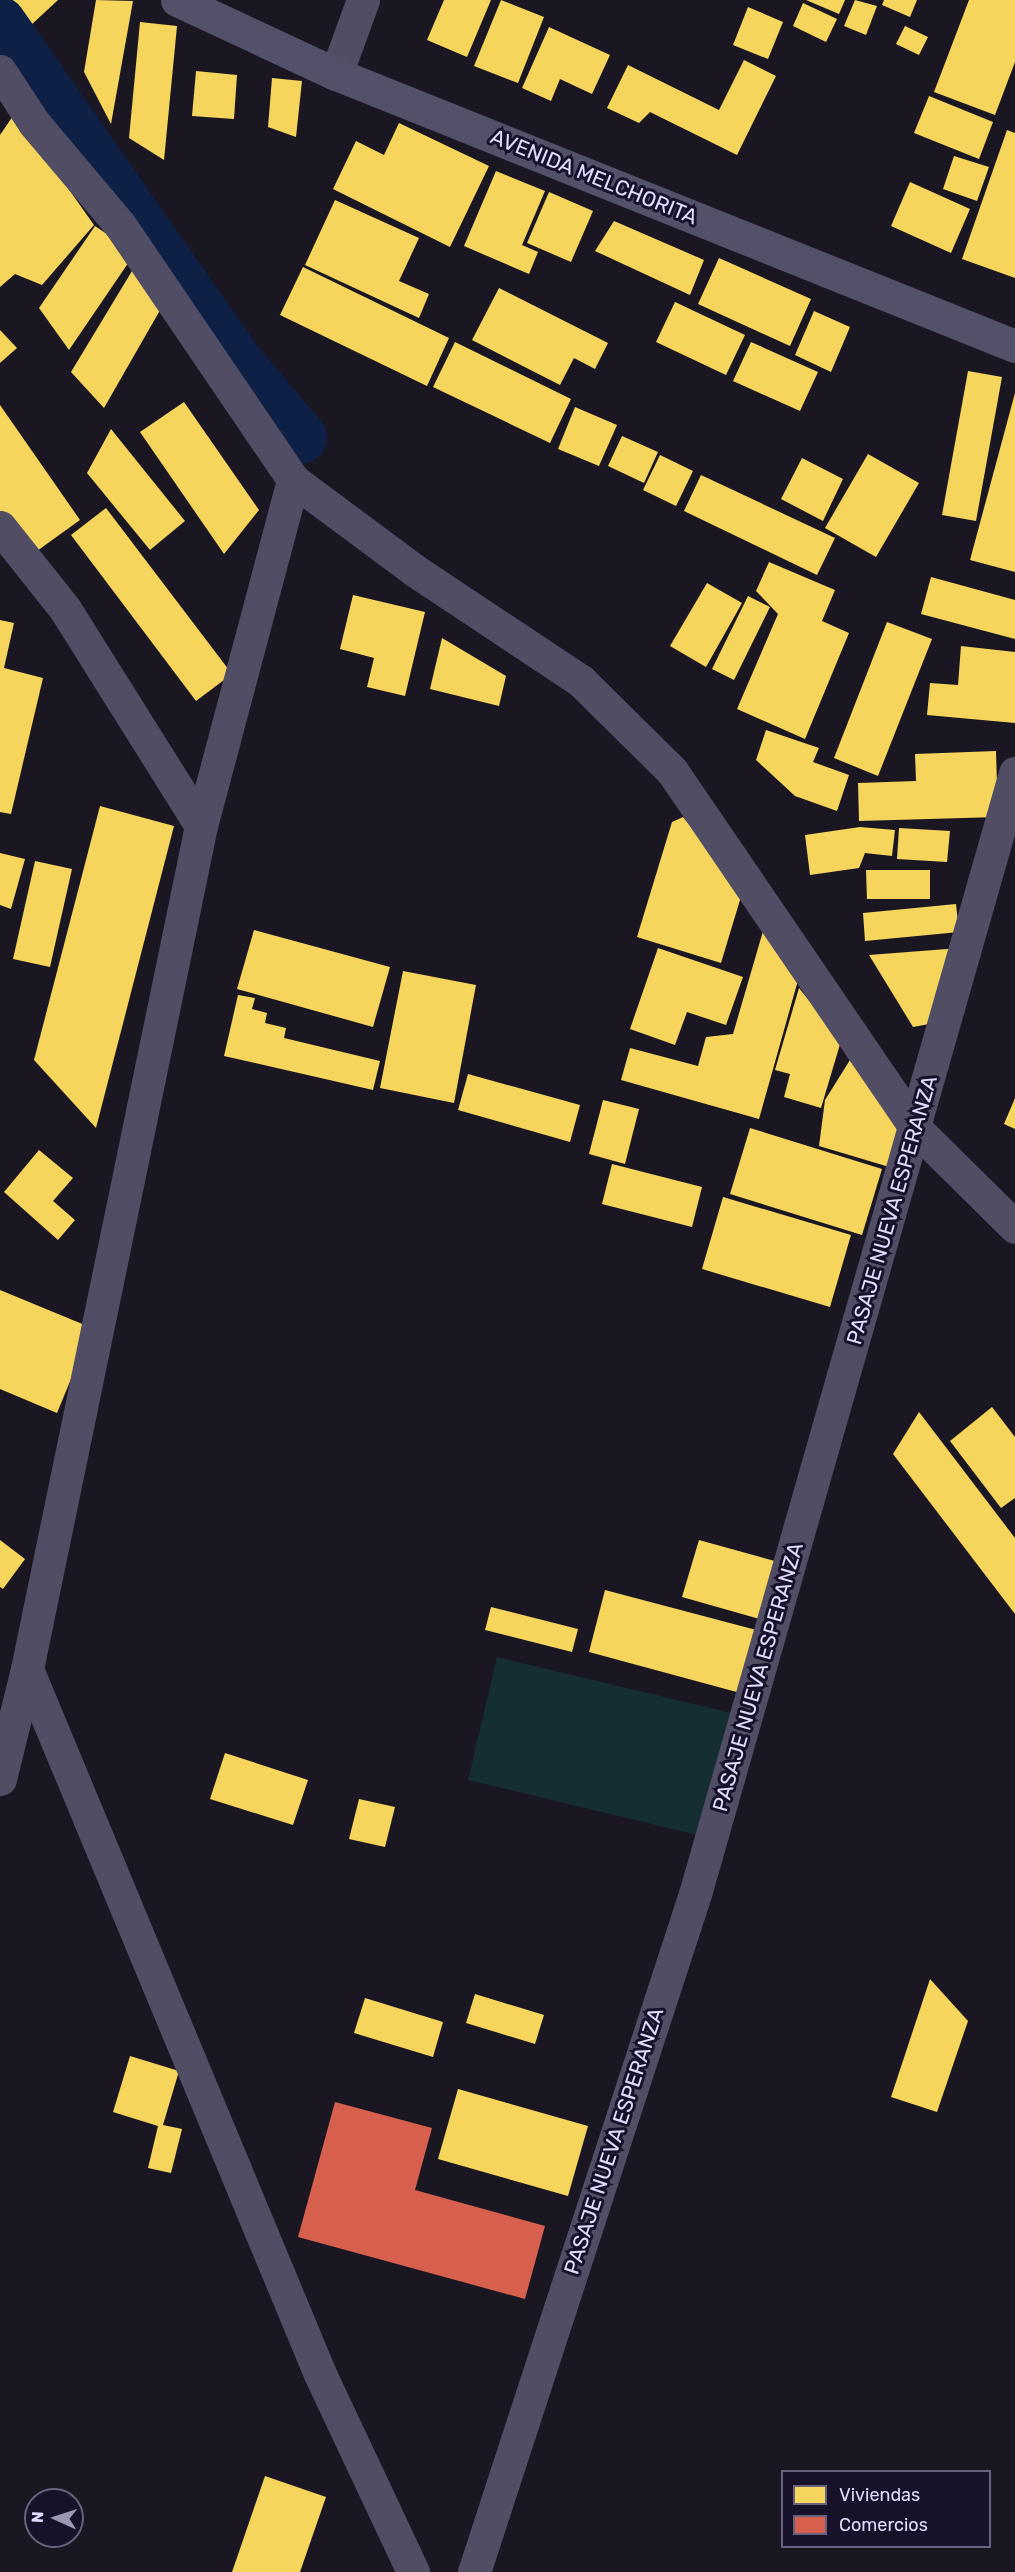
<!DOCTYPE html>
<style>
body{margin:0}
#map{position:relative;width:1015px;height:2572px;overflow:hidden;background:#1a1723;font-family:Rubik,sans-serif}
div>[style]{position:absolute}
[style*='--x']{left:calc(var(--x)*1px);top:calc(var(--y)*1px);width:calc(var(--w)*1px);rotate:calc(var(--a)*1deg)}
.green>*{inset:0;background:#152e31}
.homes>*{inset:0;background:#f6d55c}
.shops>*{inset:0;background:#d6604d}
.canal>*{height:51px;margin:-25.5px;padding:0 25.5px;transform-origin:25.5px;border-radius:25.5px;background:#0f2047}
.minor>*{height:33px;margin:-16.5px;padding:0 16.5px;transform-origin:16.5px;border-radius:16.5px;background:#504d64}
.secondary>*{height:33px;margin:-16.5px;padding:0 16.5px;transform-origin:16.5px;border-radius:16.5px;background:#535069}
span{translate:-50% -50%;white-space:nowrap;text-align:center;line-height:1.15;-webkit-text-stroke:6px #171129;paint-order:stroke}
.street-label{font-size:21px;color:#e1dbfe}
.legend{position:absolute;left:781px;top:2470px;width:210px;height:78px;box-sizing:border-box;background:#171129;border:2px solid #68627e;margin:0;padding:8px 10px;list-style:none;font-size:18px;color:#e1dbfe}
.legend li{display:flex;align-items:center;gap:12px;height:30px}
.legend b{width:30px;border:2px solid #68627e}
.north{position:absolute;left:24px;top:2488px;width:60px;height:60px;box-sizing:border-box;background:#171129;border:2px solid #68627e;border-radius:50%;rotate:273deg;font-size:16px;font-weight:700;line-height:24px;text-align:center;color:#e1dbfe}
.north::after{content:'';display:block;margin:auto;width:21px;height:27px;background:#9b96b1;clip-path:polygon(50% 0,100% 100%,50% 72%,0 100%)}
</style>
<div id="map">
<div class="green">
<div style="clip-path:polygon(497px 1657px,740px 1715px,710px 1838px,468px 1780px)"></div>
</div>
<div class="homes">
<div style="clip-path:polygon(7px 0,58px 0,30px 26px)"></div>
<div style="clip-path:polygon(96px 0,133px 1px,111px 124px,84px 72px)"></div>
<div style="clip-path:polygon(444px 0,491px 0,467px 57px,427px 40px)"></div>
<div style="clip-path:polygon(501px 0,544px 17px,518px 83px,474px 66px)"></div>
<div style="clip-path:polygon(806px 0,845px 0,839px 14px)"></div>
<div style="clip-path:polygon(855px 0,877px 6px,866px 35px,844px 26px)"></div>
<div style="clip-path:polygon(884px 0,917px 0,910px 17px,882px 5px)"></div>
<div style="clip-path:polygon(969px 0,1015px 0,1015px 62px,995px 115px,934px 92px)"></div>
<div style="clip-path:polygon(803px 3px,837px 19px,826px 42px,793px 26px)"></div>
<div style="clip-path:polygon(748px 7px,783px 22px,768px 59px,733px 45px)"></div>
<div style="clip-path:polygon(140px 22px,177px 26px,164px 160px,129px 138px)"></div>
<div style="clip-path:polygon(905px 26px,928px 37px,919px 55px,896px 44px)"></div>
<div style="clip-path:polygon(549px 27px,610px 55px,592px 94px,560px 79px,551px 101px,522px 88px)"></div>
<div style="clip-path:polygon(744px 60px,776px 76px,737px 155px,650px 112px,639px 123px,607px 108px,628px 65px,719px 110px)"></div>
<div style="clip-path:polygon(196px 71px,237px 75px,234px 119px,192px 116px)"></div>
<div style="clip-path:polygon(272px 78px,302px 81px,296px 137px,268px 127px)"></div>
<div style="clip-path:polygon(929px 96px,993px 122px,979px 159px,914px 133px)"></div>
<div style="clip-path:polygon(15px 113px,94px 225px,42px 285px,15px 274px,0 287px,0 135px)"></div>
<div style="clip-path:polygon(399px 123px,489px 166px,450px 247px,333px 189px,356px 141px,384px 155px)"></div>
<div style="clip-path:polygon(1007px 130px,1015px 133px,1015px 278px,962px 259px)"></div>
<div style="clip-path:polygon(954px 156px,989px 167px,977px 201px,943px 189px)"></div>
<div style="clip-path:polygon(496px 171px,545px 191px,522px 245px,538px 252px,529px 274px,464px 246px)"></div>
<div style="clip-path:polygon(910px 182px,970px 209px,951px 253px,891px 226px)"></div>
<div style="clip-path:polygon(549px 192px,593px 211px,571px 262px,527px 243px)"></div>
<div style="clip-path:polygon(335px 200px,419px 238px,399px 281px,429px 294px,419px 318px,305px 265px)"></div>
<div style="clip-path:polygon(614px 221px,704px 260px,690px 295px,595px 251px)"></div>
<div style="clip-path:polygon(95px 226px,135px 253px,69px 350px,39px 308px)"></div>
<div style="clip-path:polygon(719px 258px,811px 299px,790px 346px,698px 304px)"></div>
<div style="clip-path:polygon(303px 267px,449px 338px,427px 386px,280px 315px)"></div>
<div style="clip-path:polygon(132px 271px,163px 305px,104px 408px,71px 372px)"></div>
<div style="clip-path:polygon(499px 288px,608px 343px,595px 369px,574px 358px,560px 385px,472px 340px)"></div>
<div style="clip-path:polygon(675px 302px,745px 335px,726px 375px,656px 342px)"></div>
<div style="clip-path:polygon(814px 311px,850px 327px,831px 372px,795px 355px)"></div>
<div style="clip-path:polygon(0 330px,17px 348px,0 363px)"></div>
<div style="clip-path:polygon(455px 342px,571px 399px,550px 443px,433px 387px)"></div>
<div style="clip-path:polygon(751px 342px,818px 372px,800px 411px,733px 381px)"></div>
<div style="clip-path:polygon(968px 371px,1002px 377px,976px 521px,942px 515px)"></div>
<div style="clip-path:polygon(1015px 393px,1015px 572px,970px 560px)"></div>
<div style="clip-path:polygon(184px 402px,259px 510px,224px 554px,140px 432px)"></div>
<div style="clip-path:polygon(0 405px,80px 520px,30px 556px,0 514px)"></div>
<div style="clip-path:polygon(575px 407px,617px 425px,599px 466px,558px 449px)"></div>
<div style="clip-path:polygon(111px 429px,185px 521px,150px 550px,87px 473px)"></div>
<div style="clip-path:polygon(622px 436px,658px 452px,644px 483px,608px 466px)"></div>
<div style="clip-path:polygon(868px 454px,919px 483px,876px 557px,825px 528px)"></div>
<div style="clip-path:polygon(660px 455px,693px 471px,676px 506px,643px 490px)"></div>
<div style="clip-path:polygon(802px 458px,843px 479px,823px 521px,781px 499px)"></div>
<div style="clip-path:polygon(701px 475px,835px 538px,817px 575px,684px 511px)"></div>
<div style="clip-path:polygon(106px 508px,232px 674px,196px 701px,71px 535px)"></div>
<div style="clip-path:polygon(769px 562px,835px 590px,822px 621px,849px 633px,805px 739px,737px 709px,778px 614px,756px 591px)"></div>
<div style="clip-path:polygon(931px 577px,1015px 600px,1015px 639px,921px 614px)"></div>
<div style="clip-path:polygon(707px 583px,742px 603px,706px 667px,670px 646px)"></div>
<div style="clip-path:polygon(353px 595px,425px 612px,405px 696px,367px 687px,374px 658px,340px 649px)"></div>
<div style="clip-path:polygon(748px 596px,770px 607px,734px 680px,712px 669px)"></div>
<div style="clip-path:polygon(0 620px,14px 623px,4px 668px,43px 678px,11px 814px,0 812px)"></div>
<div style="clip-path:polygon(887px 622px,932px 639px,878px 776px,834px 758px)"></div>
<div style="clip-path:polygon(442px 638px,506px 676px,499px 706px,430px 689px)"></div>
<div style="clip-path:polygon(961px 646px,1015px 652px,1015px 723px,927px 715px,930px 683px,958px 685px)"></div>
<div style="clip-path:polygon(766px 730px,819px 748px,813px 762px,849px 775px,837px 811px,795px 796px,756px 760px)"></div>
<div style="clip-path:polygon(996px 751px,998px 817px,859px 821px,858px 783px,916px 781px,915px 754px)"></div>
<div style="clip-path:polygon(100px 806px,174px 826px,96px 1128px,34px 1060px)"></div>
<div style="clip-path:polygon(683px 817px,743px 890px,721px 963px,637px 937px,672px 822px)"></div>
<div style="clip-path:polygon(860px 827px,895px 830px,892px 856px,865px 853px,859px 868px,810px 875px,805px 835px)"></div>
<div style="clip-path:polygon(899px 828px,950px 831px,947px 862px,897px 859px)"></div>
<div style="clip-path:polygon(0 853px,25px 859px,11px 909px,0 905px)"></div>
<div style="clip-path:polygon(35px 861px,72px 869px,50px 967px,13px 959px)"></div>
<div style="clip-path:polygon(866px 870px,930px 870px,930px 899px,867px 899px)"></div>
<div style="clip-path:polygon(956px 904px,959px 932px,865px 941px,863px 913px)"></div>
<div style="clip-path:polygon(768px 914px,802px 966px,759px 1119px,621px 1080px,630px 1048px,698px 1066px,706px 1037px,733px 1034px)"></div>
<div style="clip-path:polygon(254px 930px,390px 967px,373px 1027px,237px 989px)"></div>
<div style="clip-path:polygon(658px 948px,743px 977px,726px 1025px,687px 1012px,675px 1045px,630px 1029px)"></div>
<div style="clip-path:polygon(960px 948px,945px 1021px,913px 1027px,869px 955px)"></div>
<div style="clip-path:polygon(403px 971px,476px 985px,454px 1103px,380px 1088px)"></div>
<div style="clip-path:polygon(799px 988px,841px 1041px,821px 1108px,784px 1097px,790px 1074px,775px 1070px)"></div>
<div style="clip-path:polygon(238px 995px,255px 998px,252px 1009px,267px 1013px,265px 1023px,286px 1028px,284px 1038px,380px 1061px,373px 1090px,224px 1056px)"></div>
<div style="clip-path:polygon(850px 1060px,909px 1145px,896px 1169px,819px 1146px,825px 1100px)"></div>
<div style="clip-path:polygon(468px 1074px,580px 1105px,570px 1142px,458px 1110px)"></div>
<div style="clip-path:polygon(1015px 1098px,1015px 1129px,1004px 1124px)"></div>
<div style="clip-path:polygon(603px 1100px,639px 1109px,625px 1164px,589px 1154px)"></div>
<div style="clip-path:polygon(750px 1128px,882px 1169px,862px 1235px,730px 1194px)"></div>
<div style="clip-path:polygon(39px 1150px,73px 1178px,53px 1201px,75px 1220px,58px 1240px,4px 1192px)"></div>
<div style="clip-path:polygon(612px 1164px,702px 1187px,692px 1227px,602px 1204px)"></div>
<div style="clip-path:polygon(723px 1197px,851px 1235px,830px 1307px,702px 1269px)"></div>
<div style="clip-path:polygon(0 1290px,92px 1328px,57px 1413px,0 1389px)"></div>
<div style="clip-path:polygon(992px 1407px,1015px 1437px,1015px 1498px,1001px 1508px,950px 1441px)"></div>
<div style="clip-path:polygon(919px 1412px,1015px 1538px,1015px 1614px,893px 1454px)"></div>
<div style="clip-path:polygon(0 1540px,25px 1559px,3px 1589px,0 1587px)"></div>
<div style="clip-path:polygon(699px 1540px,782px 1563px,767px 1621px,682px 1597px)"></div>
<div style="clip-path:polygon(605px 1590px,760px 1631px,744px 1694px,589px 1652px)"></div>
<div style="clip-path:polygon(491px 1607px,578px 1629px,572px 1652px,485px 1630px)"></div>
<div style="clip-path:polygon(225px 1753px,308px 1780px,293px 1825px,210px 1799px)"></div>
<div style="clip-path:polygon(359px 1799px,395px 1807px,385px 1847px,349px 1839px)"></div>
<div style="clip-path:polygon(930px 1979px,968px 2021px,937px 2112px,891px 2097px)"></div>
<div style="clip-path:polygon(475px 1994px,544px 2015px,535px 2044px,466px 2023px)"></div>
<div style="clip-path:polygon(365px 1998px,443px 2022px,433px 2057px,354px 2033px)"></div>
<div style="clip-path:polygon(130px 2056px,179px 2071px,163px 2125px,182px 2129px,171px 2173px,148px 2168px,158px 2126px,113px 2112px)"></div>
<div style="clip-path:polygon(458px 2089px,588px 2126px,568px 2196px,438px 2159px)"></div>
<div style="clip-path:polygon(265px 2476px,326px 2497px,300px 2572px,232px 2572px)"></div>
</div>
<div class="shops">
<div style="clip-path:polygon(335px 2102px,432px 2128px,415px 2190px,545px 2226px,525px 2299px,298px 2237px)"></div>
</div>
<div class="canal">
<div style="--x:0;--y:22;--w:409;--a:55.1"></div>
<div style="--x:234;--y:358;--w:104;--a:49.7"></div>
</div>
<div class="minor">
<div style="--x:0;--y:71;--w:62;--a:56.8"></div>
<div style="--x:34;--y:123;--w:133;--a:49.9"></div>
<div style="--x:120;--y:225;--w:308;--a:55.8"></div>
<div style="--x:293;--y:480;--w:151;--a:36.6"></div>
<div style="--x:414;--y:570;--w:201;--a:33.6"></div>
<div style="--x:581;--y:681;--w:128;--a:44.7"></div>
<div style="--x:672;--y:771;--w:433;--a:55.7"></div>
<div style="--x:916;--y:1129;--w:139;--a:44.7"></div>
<div style="--x:336;--y:74;--w:79;--a:-70"></div>
<div style="--x:0;--y:527;--w:105;--a:51.6"></div>
<div style="--x:65;--y:609;--w:256;--a:57.9"></div>
<div style="--x:27;--y:1669;--w:763;--a:67.43"></div>
<div style="--x:320;--y:2374;--w:219;--a:64.8"></div>
<div style="--x:0;--y:1779;--w:113;--a:-76.2"></div>
<div style="--x:27;--y:1669;--w:861;--a:-78.34"></div>
<div style="--x:201;--y:826;--w:358;--a:-75.1"></div>
<div style="--x:474;--y:2572;--w:713;--a:-71.95"></div>
<div style="--x:695;--y:1894;--w:1166;--a:-74.07"></div>
</div>
<div class="secondary">
<div style="--x:177;--y:0;--w:175;--a:25"></div>
<div style="--x:336;--y:74;--w:731;--a:21.83"></div>
</div>
<div class="street-label">
<span style="left:594px;top:177px;rotate:22deg">AVENIDA MELCHORITA</span>
<span style="left:892px;top:1210px;rotate:-74deg">PASAJE NUEVA ESPERANZA</span>
<span style="left:758px;top:1677px;rotate:-74deg">PASAJE NUEVA ESPERANZA</span>
<span style="left:614px;top:2141px;rotate:-72deg">PASAJE NUEVA ESPERANZA</span>
</div>
<ul class="legend">
<li><b style="height:16px;background:#f6d55c"></b>Viviendas</li>
<li><b style="height:16px;background:#d6604d"></b>Comercios</li>
</ul>
<div class="north">N</div>
</div>
